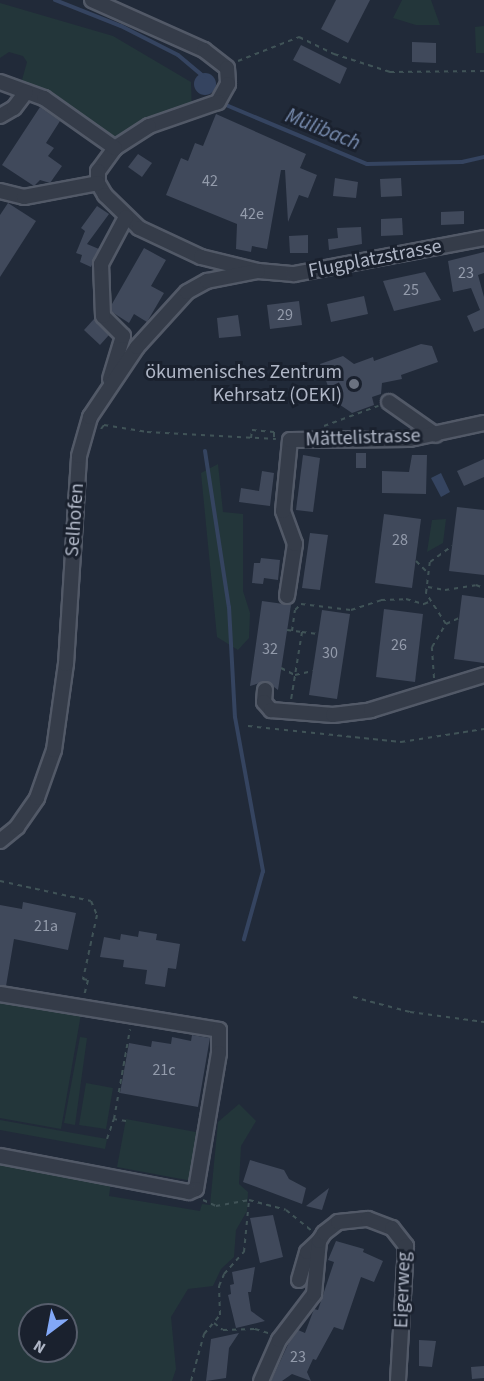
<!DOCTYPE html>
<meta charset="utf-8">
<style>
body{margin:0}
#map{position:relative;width:484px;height:1381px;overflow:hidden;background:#212a39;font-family:"Source Sans 3",sans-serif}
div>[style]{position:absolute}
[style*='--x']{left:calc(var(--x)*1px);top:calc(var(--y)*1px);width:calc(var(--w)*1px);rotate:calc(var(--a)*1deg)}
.green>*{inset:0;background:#23363a}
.water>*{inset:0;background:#354460}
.round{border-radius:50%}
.stream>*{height:4px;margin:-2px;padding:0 2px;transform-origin:2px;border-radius:2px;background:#354460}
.building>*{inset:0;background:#40495b}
.path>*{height:2px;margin-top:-1px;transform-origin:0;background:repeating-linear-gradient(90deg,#405357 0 4.5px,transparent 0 9px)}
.roads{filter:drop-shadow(2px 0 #525967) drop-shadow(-2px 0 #525967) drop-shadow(0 2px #525967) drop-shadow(0 -2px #525967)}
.minor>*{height:14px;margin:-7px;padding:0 7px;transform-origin:7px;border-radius:7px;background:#353c49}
.dots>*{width:16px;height:16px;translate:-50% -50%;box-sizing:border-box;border:3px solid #1a212e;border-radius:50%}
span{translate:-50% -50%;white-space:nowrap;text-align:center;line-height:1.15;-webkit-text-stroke:6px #1a212e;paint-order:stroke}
.number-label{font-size:16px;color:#939bab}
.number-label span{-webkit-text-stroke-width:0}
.street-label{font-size:20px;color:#afb6c6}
.poi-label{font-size:20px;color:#afb6c6}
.right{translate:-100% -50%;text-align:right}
.water-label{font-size:21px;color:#778bae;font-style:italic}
.north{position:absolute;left:18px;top:1303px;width:60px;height:60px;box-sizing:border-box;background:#1a212e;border:2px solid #565d6b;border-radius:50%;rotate:212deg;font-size:16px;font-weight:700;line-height:24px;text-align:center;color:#afb6c6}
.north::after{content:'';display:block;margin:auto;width:21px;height:27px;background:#82a8f8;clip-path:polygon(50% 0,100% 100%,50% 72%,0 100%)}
</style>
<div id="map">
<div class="green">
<div style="clip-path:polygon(402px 0,431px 0,440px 25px,416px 25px,393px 18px)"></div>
<div style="clip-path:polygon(0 3px,113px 36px,191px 82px,192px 113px,115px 147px,20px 87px,27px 62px,23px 56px,9px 52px,0 58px)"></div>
<div style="clip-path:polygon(484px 26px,484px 53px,476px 53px,475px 27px)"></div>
<div style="clip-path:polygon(218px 464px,223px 512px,243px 514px,243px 591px,250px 613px,249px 638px,238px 650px,217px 637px,201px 473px)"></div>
<div style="clip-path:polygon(446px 519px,443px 543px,427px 552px,432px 520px)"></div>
<div style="clip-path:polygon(0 1000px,81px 1014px,61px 1129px,0 1118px)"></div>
<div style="clip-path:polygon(80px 1037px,87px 1038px,75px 1125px,64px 1123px)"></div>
<div style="clip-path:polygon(86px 1083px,113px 1088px,106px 1129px,79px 1125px)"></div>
<div style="clip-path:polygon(evenodd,239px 1104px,256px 1121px,241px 1146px,239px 1184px,248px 1192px,247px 1211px,236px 1230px,234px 1257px,221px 1269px,213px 1286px,188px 1289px,171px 1317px,176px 1369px,172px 1381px,0 1381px,0 1163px,111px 1182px,109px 1196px,200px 1211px,202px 1204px,210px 1205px,218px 1122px,239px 1104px,30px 1315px,66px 1315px,66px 1351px,30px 1351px,30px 1315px)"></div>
<div style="clip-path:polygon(126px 1119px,201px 1133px,192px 1181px,117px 1167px)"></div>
<div style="clip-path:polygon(0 1120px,107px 1139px,105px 1149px,0 1130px)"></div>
</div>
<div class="water">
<div class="round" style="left:194px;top:73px;width:22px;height:22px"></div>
<div style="clip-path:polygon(441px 473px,450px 492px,441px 497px,431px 478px)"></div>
</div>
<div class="stream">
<div style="--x:55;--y:0;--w:71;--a:21.5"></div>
<div style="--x:121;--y:26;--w:64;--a:27"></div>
<div style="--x:178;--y:55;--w:34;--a:40"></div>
<div style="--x:226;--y:105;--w:153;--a:22.7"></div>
<div style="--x:367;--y:164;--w:95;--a:-1.2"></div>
<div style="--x:462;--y:162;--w:23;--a:-13"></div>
<div style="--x:205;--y:451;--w:158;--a:81.3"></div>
<div style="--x:229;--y:607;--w:110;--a:86.9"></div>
<div style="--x:235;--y:717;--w:157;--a:79.7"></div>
<div style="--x:263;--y:871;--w:71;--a:105.6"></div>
</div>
<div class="building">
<div style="clip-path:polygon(336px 0,370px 0,348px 43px,321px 29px)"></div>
<div style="clip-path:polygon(412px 42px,436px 43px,436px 63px,412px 62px)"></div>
<div style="clip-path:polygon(301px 45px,347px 68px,340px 84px,293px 60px)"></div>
<div style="clip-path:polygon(40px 107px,60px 121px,46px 143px,54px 148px,48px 156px,62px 166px,50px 183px,40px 180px,34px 186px,2px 165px)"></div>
<div style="clip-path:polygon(216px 114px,306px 154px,300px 168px,317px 175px,308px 198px,299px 195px,288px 222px,285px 170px,281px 170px,267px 249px,252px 246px,251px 252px,236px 249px,237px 224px,166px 195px,181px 158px,188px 161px,195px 143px,203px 146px)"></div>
<div style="clip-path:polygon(138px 154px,152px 163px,142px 177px,128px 167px)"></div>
<div style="clip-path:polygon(335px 178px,358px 182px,356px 198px,333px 196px)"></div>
<div style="clip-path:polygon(401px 178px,402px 196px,381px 197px,380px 179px)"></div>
<div style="clip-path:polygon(8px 203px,36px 221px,0 277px,0 215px)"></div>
<div style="clip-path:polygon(97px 206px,109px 214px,87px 244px,99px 249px,91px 267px,80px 262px,82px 255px,76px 253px,85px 231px,81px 228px)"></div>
<div style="clip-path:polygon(464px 211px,464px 224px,441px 225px,441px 212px)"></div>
<div style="clip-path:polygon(402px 218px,403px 235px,381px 236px,381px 219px)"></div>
<div style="clip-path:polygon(361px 227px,362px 244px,329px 250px,328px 239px,338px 238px,337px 228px)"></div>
<div style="clip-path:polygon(308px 235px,308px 253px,290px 253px,289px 236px)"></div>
<div style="clip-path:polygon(144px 248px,166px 260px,151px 286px,164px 293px,147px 322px,134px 314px,129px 323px,112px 312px,112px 304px)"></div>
<div style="clip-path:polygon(484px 252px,484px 273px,478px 275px,484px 297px,484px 328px,474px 332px,467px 316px,480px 310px,471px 288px,453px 292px,448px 261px)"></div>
<div style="clip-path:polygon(425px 272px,441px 300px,394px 311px,383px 281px)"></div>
<div style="clip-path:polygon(364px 296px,368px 314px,331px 322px,327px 304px)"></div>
<div style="clip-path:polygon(299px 301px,302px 325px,270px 329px,267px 305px)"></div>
<div style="clip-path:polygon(238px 315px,241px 336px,219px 338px,217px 318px)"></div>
<div style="clip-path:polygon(94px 319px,109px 335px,100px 345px,84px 330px)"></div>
<div style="clip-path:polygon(421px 344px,432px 346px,438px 362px,401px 375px,402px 379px,382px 383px,381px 394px,372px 397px,374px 405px,352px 413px,321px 392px,329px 389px,320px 364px,343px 356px,354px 364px,373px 357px,374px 361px)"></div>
<div style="clip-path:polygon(356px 453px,366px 453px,366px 468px,356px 468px)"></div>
<div style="clip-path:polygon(303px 455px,320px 458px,313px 512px,296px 510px)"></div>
<div style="clip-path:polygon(412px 455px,427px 455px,426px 494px,382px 493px,382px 471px,409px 472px)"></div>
<div style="clip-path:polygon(484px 459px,484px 477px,464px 486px,457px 471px)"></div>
<div style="clip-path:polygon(262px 471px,274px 473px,270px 506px,239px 502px,241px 488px,259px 491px)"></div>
<div style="clip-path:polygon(457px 507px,484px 510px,484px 575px,449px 571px)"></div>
<div style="clip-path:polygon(384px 514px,421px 519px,412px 588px,375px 583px)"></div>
<div style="clip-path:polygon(310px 533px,328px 535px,320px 590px,302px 588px)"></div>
<div style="clip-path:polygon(261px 558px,280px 560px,278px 580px,264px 578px,263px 584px,252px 583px,254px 563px,260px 563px)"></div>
<div style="clip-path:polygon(462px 595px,484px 598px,484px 663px,454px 659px)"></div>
<div style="clip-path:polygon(262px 601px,291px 605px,278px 690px,266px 681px,250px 686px)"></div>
<div style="clip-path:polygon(384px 609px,423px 614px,415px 682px,376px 677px)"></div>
<div style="clip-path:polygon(322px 610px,350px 614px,337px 699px,309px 695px)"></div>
<div style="clip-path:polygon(23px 902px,76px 913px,68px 950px,14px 939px,6px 986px,0 985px,0 905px,22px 909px)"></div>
<div style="clip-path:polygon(139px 931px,157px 934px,156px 940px,180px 944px,176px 969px,168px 968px,165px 987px,145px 984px,147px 970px,123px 967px,124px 960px,100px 957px,104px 937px,120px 940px,121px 934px,138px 937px)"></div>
<div style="clip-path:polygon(192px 1035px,210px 1038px,198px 1107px,120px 1093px,129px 1043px,151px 1047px,152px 1041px,171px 1044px,172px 1037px,191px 1041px)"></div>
<div style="clip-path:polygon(250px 1160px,284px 1170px,289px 1179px,306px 1188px,302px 1204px,243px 1182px)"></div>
<div style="clip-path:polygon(329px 1188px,322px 1210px,306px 1206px)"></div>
<div style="clip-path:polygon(273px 1215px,283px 1257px,260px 1263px,250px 1218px)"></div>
<div style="clip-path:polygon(336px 1241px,364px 1249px,363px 1252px,383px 1261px,374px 1282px,361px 1277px,343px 1330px,334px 1327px,316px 1360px,313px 1359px,307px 1372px,311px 1381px,292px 1374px,282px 1381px,271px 1381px,291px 1338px,298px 1330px,305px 1333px,314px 1309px,318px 1310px,334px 1262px,328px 1260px)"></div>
<div style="clip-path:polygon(255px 1267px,251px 1292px,248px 1292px,251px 1311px,265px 1321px,236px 1328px,228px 1295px,231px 1294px,230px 1285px,234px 1284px,232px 1272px)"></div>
<div style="clip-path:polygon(239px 1333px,229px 1348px,226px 1378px,206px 1381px,211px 1339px)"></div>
<div style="clip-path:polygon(419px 1340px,436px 1341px,432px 1367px,419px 1366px)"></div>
<div style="clip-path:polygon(484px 1366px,484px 1378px,472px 1379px,471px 1367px)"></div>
</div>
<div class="path">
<div style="--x:238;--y:61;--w:66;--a:-21.5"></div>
<div style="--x:299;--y:37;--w:39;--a:26"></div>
<div style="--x:334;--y:54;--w:59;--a:17.8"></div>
<div style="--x:390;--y:72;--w:94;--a:-0.6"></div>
<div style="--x:324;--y:426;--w:58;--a:-20.3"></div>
<div style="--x:101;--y:429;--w:5;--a:-53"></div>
<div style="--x:104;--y:425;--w:44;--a:9.2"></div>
<div style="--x:147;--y:432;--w:129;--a:3.1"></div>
<div style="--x:251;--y:438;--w:8;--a:-83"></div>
<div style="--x:252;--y:430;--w:22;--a:5"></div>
<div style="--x:274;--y:432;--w:7;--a:90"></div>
<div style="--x:416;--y:561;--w:18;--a:45"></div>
<div style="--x:428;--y:587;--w:17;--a:10"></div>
<div style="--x:445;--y:590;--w:31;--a:-9"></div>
<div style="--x:476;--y:585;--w:9;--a:21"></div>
<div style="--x:446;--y:624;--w:14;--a:-25"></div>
<div style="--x:287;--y:630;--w:15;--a:8"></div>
<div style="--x:302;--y:632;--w:69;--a:99.2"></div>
<div style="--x:292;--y:631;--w:21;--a:-82"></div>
<div style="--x:295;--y:610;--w:8;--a:-45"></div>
<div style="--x:301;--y:604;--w:50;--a:6.8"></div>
<div style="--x:351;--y:610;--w:32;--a:-18"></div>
<div style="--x:381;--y:600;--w:25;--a:-2"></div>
<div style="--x:406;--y:599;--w:19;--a:16"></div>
<div style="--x:424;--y:604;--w:8;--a:-23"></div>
<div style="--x:302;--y:632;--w:16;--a:7"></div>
<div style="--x:281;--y:668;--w:16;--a:27"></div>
<div style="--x:295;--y:675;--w:18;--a:-13"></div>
<div style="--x:434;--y:678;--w:31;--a:-94"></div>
<div style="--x:432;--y:647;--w:27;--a:-59"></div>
<div style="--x:446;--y:624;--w:37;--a:-123"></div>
<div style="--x:426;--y:593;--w:31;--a:-83"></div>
<div style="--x:430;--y:562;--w:27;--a:-36"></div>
<div style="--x:248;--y:726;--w:154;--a:6"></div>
<div style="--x:401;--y:742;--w:84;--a:-8.9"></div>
<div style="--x:0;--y:881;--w:93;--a:12.4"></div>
<div style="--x:91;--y:901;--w:15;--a:67"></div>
<div style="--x:97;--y:915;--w:66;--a:102.3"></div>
<div style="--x:83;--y:979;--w:5;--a:11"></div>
<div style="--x:88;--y:980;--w:16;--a:104"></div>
<div style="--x:353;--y:997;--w:59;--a:14.7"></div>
<div style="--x:410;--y:1012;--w:75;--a:7.7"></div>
<div style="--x:126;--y:1121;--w:12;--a:-171"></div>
<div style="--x:114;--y:1119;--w:91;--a:-79.9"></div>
<div style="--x:107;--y:1139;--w:21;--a:-71"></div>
<div style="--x:203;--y:1200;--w:14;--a:25"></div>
<div style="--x:216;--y:1206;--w:34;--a:-10"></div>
<div style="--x:214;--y:1323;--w:11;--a:38"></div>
<div style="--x:223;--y:1330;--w:32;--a:-2"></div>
<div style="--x:255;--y:1329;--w:14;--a:17"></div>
<div style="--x:191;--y:1381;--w:49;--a:-74.5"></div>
<div style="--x:204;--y:1334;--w:25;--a:-50"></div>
<div style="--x:220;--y:1315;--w:29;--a:-92"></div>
<div style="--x:219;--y:1286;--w:13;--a:-67"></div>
<div style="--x:224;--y:1274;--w:30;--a:-48"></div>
<div style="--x:244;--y:1252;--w:52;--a:-84.5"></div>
<div style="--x:249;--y:1200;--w:38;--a:15"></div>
<div style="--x:286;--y:1210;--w:33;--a:39"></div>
</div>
<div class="roads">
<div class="minor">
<div style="--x:92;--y:0;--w:123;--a:24.1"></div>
<div style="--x:204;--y:50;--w:29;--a:38"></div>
<div style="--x:227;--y:68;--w:16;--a:86"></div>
<div style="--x:228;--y:84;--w:21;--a:119"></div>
<div style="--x:218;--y:102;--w:73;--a:160.8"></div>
<div style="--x:149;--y:126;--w:40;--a:147.1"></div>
<div style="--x:115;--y:148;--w:29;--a:126"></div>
<div style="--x:98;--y:171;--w:12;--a:90"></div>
<div style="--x:98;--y:183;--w:14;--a:60"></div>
<div style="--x:105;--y:195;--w:47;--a:44.1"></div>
<div style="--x:139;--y:228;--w:68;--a:25.1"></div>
<div style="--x:201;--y:257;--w:59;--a:13.8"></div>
<div style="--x:258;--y:271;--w:36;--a:5"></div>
<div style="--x:294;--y:274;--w:193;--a:-10.7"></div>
<div style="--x:0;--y:82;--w:47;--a:20"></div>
<div style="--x:44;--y:98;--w:87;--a:35.2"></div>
<div style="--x:0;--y:116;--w:16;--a:-30"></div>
<div style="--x:14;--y:108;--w:20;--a:-53"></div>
<div style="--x:0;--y:191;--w:25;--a:14"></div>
<div style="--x:24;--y:197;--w:75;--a:-10.7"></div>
<div style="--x:110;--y:379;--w:45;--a:-73.2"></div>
<div style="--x:123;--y:336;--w:28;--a:-135"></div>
<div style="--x:103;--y:316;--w:52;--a:-92.2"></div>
<div style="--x:101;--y:264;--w:53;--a:-62"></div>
<div style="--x:389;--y:402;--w:57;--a:35.1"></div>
<div style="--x:287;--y:596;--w:53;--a:-81.3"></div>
<div style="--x:295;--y:544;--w:35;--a:-110"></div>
<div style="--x:283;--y:511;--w:71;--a:-84.4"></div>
<div style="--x:290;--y:440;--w:120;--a:-0.5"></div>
<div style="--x:410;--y:439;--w:76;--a:-12.2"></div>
<div style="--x:265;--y:690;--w:12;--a:95"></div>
<div style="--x:264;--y:702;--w:11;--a:49"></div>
<div style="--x:271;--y:710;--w:62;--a:4.6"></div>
<div style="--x:333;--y:715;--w:38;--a:-7"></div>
<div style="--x:371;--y:710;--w:118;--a:-17.2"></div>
<div style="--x:0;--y:841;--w:22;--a:-39"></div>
<div style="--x:17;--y:827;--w:35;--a:-55"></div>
<div style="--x:37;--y:798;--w:51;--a:-70.5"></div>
<div style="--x:54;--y:750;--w:87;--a:-82.1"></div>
<div style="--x:66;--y:664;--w:208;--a:-86.4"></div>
<div style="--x:79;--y:456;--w:41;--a:-74.2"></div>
<div style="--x:90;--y:417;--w:84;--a:-56.1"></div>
<div style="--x:137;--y:347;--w:74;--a:-47.7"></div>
<div style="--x:187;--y:292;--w:23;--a:-29"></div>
<div style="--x:207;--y:281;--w:52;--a:-11.1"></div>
<div style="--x:0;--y:994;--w:222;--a:9.3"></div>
<div style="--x:219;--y:1030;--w:23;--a:90"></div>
<div style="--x:219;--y:1053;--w:138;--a:99.6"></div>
<div style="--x:196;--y:1189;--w:8;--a:157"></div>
<div style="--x:189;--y:1192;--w:192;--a:-169.2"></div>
<div style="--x:299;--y:1280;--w:29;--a:-74"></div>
<div style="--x:307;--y:1252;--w:16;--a:-43"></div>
<div style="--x:261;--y:1381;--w:45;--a:-66.3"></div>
<div style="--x:279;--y:1340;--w:58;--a:-52.7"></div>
<div style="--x:314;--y:1294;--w:53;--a:-84.6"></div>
<div style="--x:319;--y:1241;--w:9;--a:-58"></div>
<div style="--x:324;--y:1233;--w:18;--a:-38"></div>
<div style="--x:338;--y:1222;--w:30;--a:-6"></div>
<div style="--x:368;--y:1219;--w:26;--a:21"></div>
<div style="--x:392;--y:1228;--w:23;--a:52"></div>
<div style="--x:406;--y:1246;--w:135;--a:93.4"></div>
</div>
</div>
<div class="dots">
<div style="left:354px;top:384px;background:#6b7280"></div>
</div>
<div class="number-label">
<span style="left:210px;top:181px">42</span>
<span style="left:252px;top:214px">42e</span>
<span style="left:466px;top:273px">23</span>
<span style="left:411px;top:290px">25</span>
<span style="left:285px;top:315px">29</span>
<span style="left:400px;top:540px">28</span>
<span style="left:399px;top:645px">26</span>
<span style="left:270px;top:649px">32</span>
<span style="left:330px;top:653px">30</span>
<span style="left:46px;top:926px">21a</span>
<span style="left:164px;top:1070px">21c</span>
<span style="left:298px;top:1357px">23</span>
</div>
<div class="street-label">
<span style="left:375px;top:259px;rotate:-11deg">Flugplatzstrasse</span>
<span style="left:363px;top:438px;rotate:-2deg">Mättelistrasse</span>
<span style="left:75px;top:520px;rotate:-86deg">Selhofen</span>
<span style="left:403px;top:1290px;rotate:-88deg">Eigerweg</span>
</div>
<div class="poi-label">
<span class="right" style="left:342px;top:384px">ökumenisches Zentrum<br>Kehrsatz (OEKI)</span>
</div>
<div class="water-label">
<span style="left:323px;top:129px;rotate:22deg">Mülibach</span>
</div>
<div class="north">N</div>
</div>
